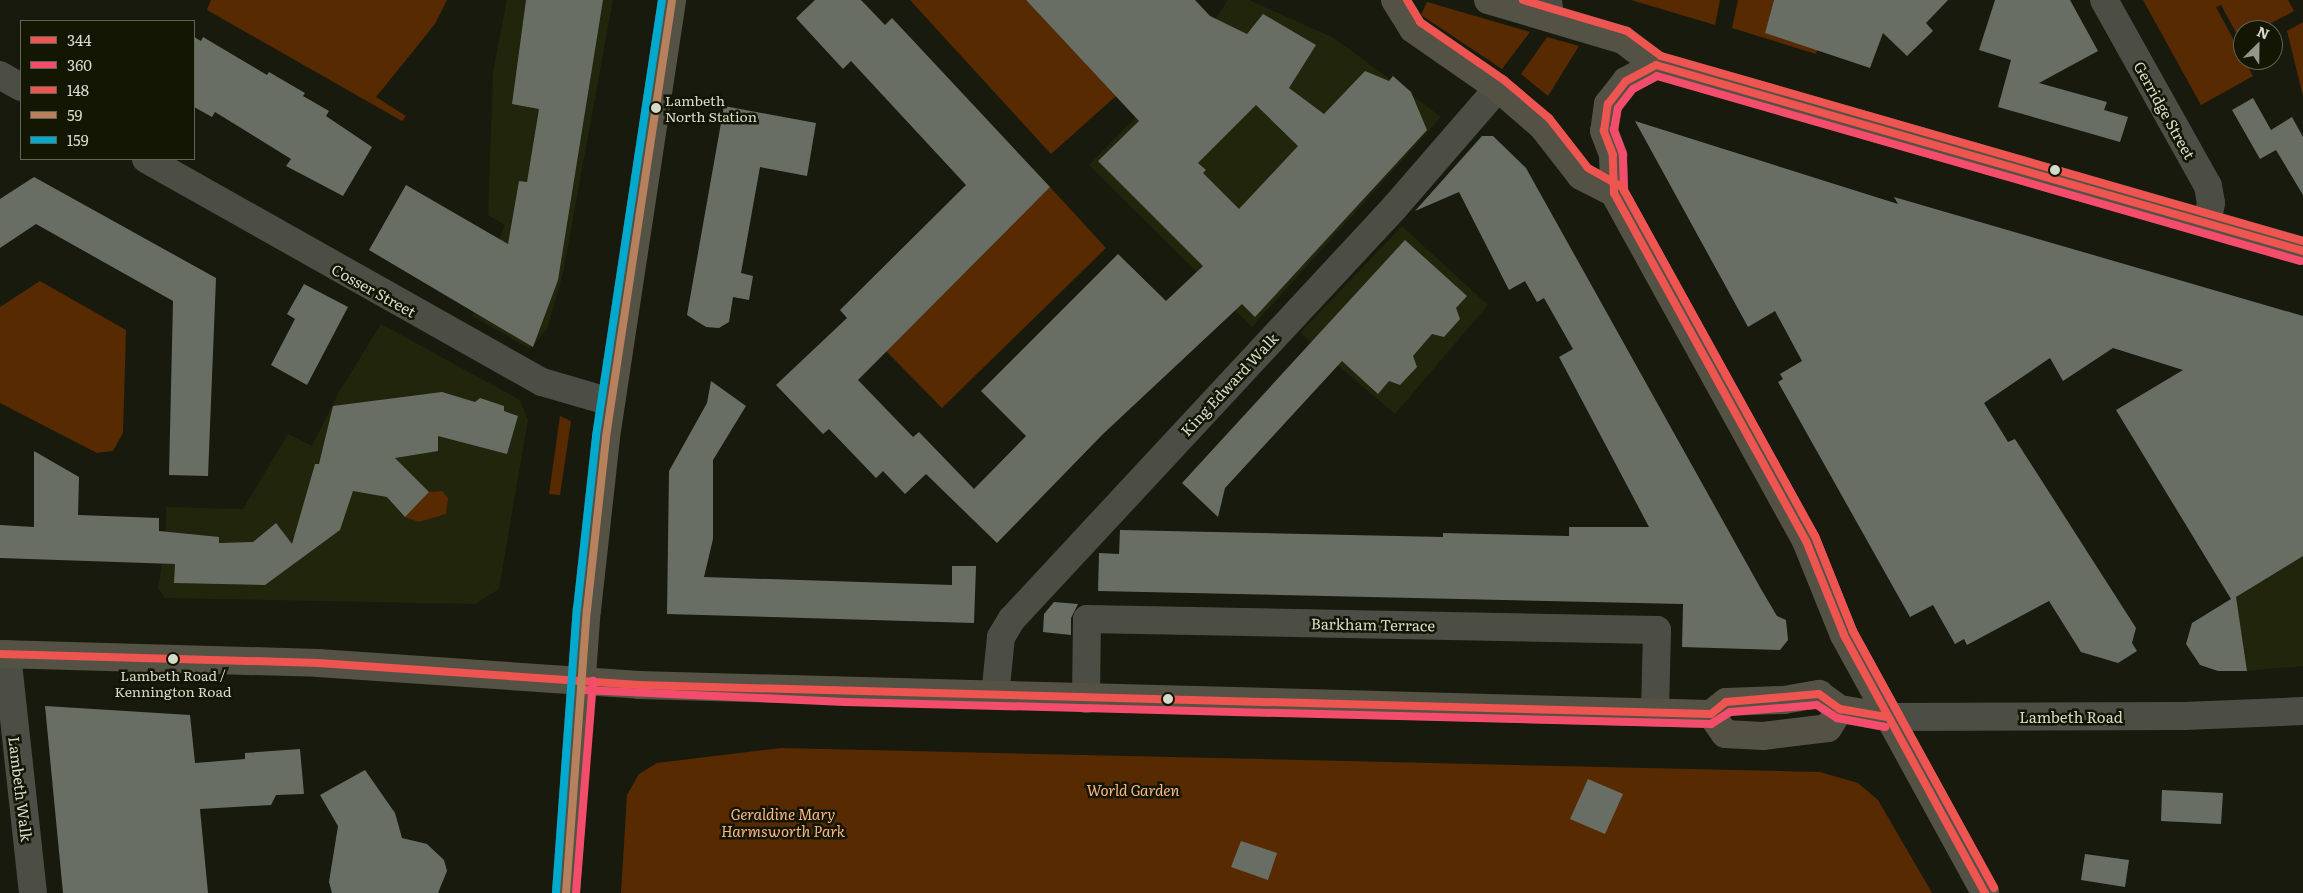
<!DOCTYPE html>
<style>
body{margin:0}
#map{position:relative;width:2303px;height:893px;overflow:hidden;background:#181a0e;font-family:Literata,serif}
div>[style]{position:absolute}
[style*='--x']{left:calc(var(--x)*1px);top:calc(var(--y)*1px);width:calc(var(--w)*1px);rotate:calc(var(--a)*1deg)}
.built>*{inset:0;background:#20250b}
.green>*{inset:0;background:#582a02}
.building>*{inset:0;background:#696e65}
.minor>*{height:28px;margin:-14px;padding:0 14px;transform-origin:14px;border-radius:14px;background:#4c4e45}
.major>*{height:28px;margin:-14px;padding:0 14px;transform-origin:14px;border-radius:14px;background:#535245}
.bus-1>*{height:8px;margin:-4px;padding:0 4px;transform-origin:4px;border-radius:4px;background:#ee5450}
.bus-2>*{height:8px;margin:-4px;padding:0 4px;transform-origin:4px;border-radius:4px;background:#f44d6c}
.bus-3>*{height:8px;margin:-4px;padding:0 4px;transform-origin:4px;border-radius:4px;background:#ee5450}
.bus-4>*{height:8px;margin:-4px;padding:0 4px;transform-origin:4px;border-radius:4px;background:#b6815c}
.bus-5>*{height:8px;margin:-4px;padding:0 4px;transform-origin:4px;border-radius:4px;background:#00a9ce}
.dots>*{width:14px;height:14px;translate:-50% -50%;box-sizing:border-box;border:2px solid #121603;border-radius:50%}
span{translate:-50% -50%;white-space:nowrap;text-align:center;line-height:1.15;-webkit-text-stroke:5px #121603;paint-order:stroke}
.bus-label{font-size:14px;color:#d6dacc}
.left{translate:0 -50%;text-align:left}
.street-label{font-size:15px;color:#d6dacc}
.park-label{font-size:15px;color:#fdb487;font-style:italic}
.legend{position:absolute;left:20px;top:20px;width:175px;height:140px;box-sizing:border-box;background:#121603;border:1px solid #606453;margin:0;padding:6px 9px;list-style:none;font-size:15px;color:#d6dacc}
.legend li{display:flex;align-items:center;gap:10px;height:25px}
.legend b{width:25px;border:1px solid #606453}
.north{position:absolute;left:2233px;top:20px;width:50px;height:50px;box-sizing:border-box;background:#121603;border:1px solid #606453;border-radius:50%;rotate:23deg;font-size:14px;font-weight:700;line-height:20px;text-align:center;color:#d6dacc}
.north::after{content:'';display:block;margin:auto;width:18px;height:22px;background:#94978a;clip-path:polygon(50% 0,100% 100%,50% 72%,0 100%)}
</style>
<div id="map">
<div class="built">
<div style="clip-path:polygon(507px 0,613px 0,563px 273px,547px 329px,530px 349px,472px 316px,494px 279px,489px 265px,505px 225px,488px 215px,493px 71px)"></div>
<div style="clip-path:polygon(1228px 0,1249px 0,1334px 38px,1441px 117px,1252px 327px,1089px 165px,1178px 74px)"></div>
<div style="clip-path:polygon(1402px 226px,1488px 305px,1395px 414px,1300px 333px)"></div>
<div style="clip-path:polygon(381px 324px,520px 400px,528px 420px,499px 589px,475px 604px,165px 598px,158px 589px,165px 544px,166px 507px,243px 509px,288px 434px,312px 446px,339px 392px)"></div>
<div style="clip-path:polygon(2303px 556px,2303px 666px,2247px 671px,2238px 614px,2231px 599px)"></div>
</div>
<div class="green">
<div style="clip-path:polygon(211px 0,447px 0,435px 24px,376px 97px,406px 116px,402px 121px,207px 10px)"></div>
<div style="clip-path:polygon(910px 0,1026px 0,1116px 96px,1051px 154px)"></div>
<div style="clip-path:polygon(1631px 0,1720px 0,1715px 25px)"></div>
<div style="clip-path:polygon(1738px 0,1774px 0,1765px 33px,1798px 43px,1825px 24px,1816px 54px,1732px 28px)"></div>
<div style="clip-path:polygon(2143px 0,2288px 0,2294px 11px,2258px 30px,2243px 30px,2240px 40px,2221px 5px,2216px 7px,2253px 76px,2201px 105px)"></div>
<div style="clip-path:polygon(1427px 2px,1530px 32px,1502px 69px,1421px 15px)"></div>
<div style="clip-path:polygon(2303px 22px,2303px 96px,2287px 31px)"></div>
<div style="clip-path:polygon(1547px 37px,1579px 46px,1548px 96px,1521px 74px)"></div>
<div style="clip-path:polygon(1050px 187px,1106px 248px,942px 408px,885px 350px)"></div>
<div style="clip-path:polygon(40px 281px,126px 330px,123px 433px,113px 451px,97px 453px,0 403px,0 307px)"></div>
<div style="clip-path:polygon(560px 416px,571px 421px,560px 495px,549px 494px)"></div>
<div style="clip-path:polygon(442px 491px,448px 498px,446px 514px,419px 522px,405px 517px,429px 492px)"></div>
<div style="clip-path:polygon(781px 748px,1820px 772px,1858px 783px,1878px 800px,1932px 893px,621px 893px,627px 795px,639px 774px,657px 763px)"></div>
</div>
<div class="building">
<div style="clip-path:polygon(526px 0,603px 0,558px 280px,533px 347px,369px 250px,406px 185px,508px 244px,519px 181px,527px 182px,539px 109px,512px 104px)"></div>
<div style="clip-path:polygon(evenodd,815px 0,861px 0,885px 25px,892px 18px,1050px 187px,858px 380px,913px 437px,919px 432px,974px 489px,1026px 436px,981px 391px,1118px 254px,1166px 301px,1203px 266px,1098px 161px,1139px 121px,1026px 0,1195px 0,1210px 16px,1247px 34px,1263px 14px,1316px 45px,1289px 88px,1324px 114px,1365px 71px,1389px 81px,1393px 76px,1411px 92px,1427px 130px,1255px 317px,1242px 304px,1103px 434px,997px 543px,926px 474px,905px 494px,883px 471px,876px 478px,829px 429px,823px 434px,776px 385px,847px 318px,840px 310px,966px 185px,851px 61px,843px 69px,796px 18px,815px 0,1256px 105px,1298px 146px,1239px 209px,1203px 173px,1206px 170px,1198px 163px,1256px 105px)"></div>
<div style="clip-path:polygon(1774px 0,1948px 0,1926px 23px,1933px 31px,1907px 56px,1883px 33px,1870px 68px,1765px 33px)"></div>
<div style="clip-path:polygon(1995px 0,2070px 0,2098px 51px,2039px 83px,2107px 102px,2104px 110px,2128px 117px,2120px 142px,1998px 107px,2011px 60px,1979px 50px)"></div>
<div style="clip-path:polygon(194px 37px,201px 41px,203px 37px,267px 75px,269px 72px,305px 93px,303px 96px,329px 111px,326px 116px,372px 147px,343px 196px,286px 166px,291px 159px,215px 112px,212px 117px,194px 107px)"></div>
<div style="clip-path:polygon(2253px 98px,2271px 130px,2292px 117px,2303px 137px,2303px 195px,2276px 150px,2260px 159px,2232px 110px)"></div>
<div style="clip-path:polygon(724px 106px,816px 123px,807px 176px,760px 167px,741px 273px,753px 276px,749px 300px,733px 297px,729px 322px,719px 328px,706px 327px,687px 315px)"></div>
<div style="clip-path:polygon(1635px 121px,1898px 204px,1894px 197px,2303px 316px,2303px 556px,2236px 597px,2247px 671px,2218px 671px,2200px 665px,2186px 644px,2192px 623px,2231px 599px,2116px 410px,2183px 370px,2113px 348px,2063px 381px,2050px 358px,1984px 403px,2008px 442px,2015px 439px,2136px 628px,2132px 643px,2137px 651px,2118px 663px,2081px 652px,2049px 601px,1967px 645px,1964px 639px,1955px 644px,1933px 605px,1910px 617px,1778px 382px,1783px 379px,1780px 374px,1802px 361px,1775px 311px,1748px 327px)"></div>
<div style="clip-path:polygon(1482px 136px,1493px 136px,1526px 168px,1761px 589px,1777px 616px,1786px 620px,1788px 640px,1780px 650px,1682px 647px,1683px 604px,1098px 591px,1099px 553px,1119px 554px,1120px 530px,1443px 537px,1443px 533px,1569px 536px,1569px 527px,1649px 527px,1559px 357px,1573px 349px,1544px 298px,1537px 302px,1525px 281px,1509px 290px,1459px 192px,1415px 211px)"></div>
<div style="clip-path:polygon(34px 177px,216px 278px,208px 476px,169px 475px,173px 301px,36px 224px,0 248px,0 199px)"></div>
<div style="clip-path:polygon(1405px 240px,1467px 296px,1456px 308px,1460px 319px,1444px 337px,1432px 334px,1413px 356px,1417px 367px,1400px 385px,1389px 381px,1378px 394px,1342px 361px,1225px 488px,1218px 517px,1182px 483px)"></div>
<div style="clip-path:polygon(304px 284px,348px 307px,307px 385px,271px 365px,295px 319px,287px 314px)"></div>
<div style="clip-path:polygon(711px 381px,746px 406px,713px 460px,713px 539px,704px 577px,952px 585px,952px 566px,976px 566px,974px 623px,667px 614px,669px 471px,707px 403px)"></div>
<div style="clip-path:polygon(442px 392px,475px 402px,480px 398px,504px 406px,504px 411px,518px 416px,507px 454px,438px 436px,438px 451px,395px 458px,429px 492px,405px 517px,387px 497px,353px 491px,340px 530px,265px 585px,174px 583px,175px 564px,0 558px,0 525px,34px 527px,34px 451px,79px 477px,78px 515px,159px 518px,159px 531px,219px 537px,219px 543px,253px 542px,276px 523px,292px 544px,315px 464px,319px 464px,333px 406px)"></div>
<div style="clip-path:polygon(1054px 602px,1078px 604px,1071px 618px,1071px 635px,1043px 632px,1044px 614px)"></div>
<div style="clip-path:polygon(45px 706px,190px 715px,195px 763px,245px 759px,245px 753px,300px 749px,304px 794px,276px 795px,271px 805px,200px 809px,208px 893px,63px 893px)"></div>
<div style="clip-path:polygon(365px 770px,395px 813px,402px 838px,427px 844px,444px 860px,447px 871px,438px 893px,332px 893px,329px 882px,338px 826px,320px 795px)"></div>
<div style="clip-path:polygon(1588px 779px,1623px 794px,1605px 834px,1570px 819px)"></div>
<div style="clip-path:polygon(2162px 790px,2223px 793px,2221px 824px,2161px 821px)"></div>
<div style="clip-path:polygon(1241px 841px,1277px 853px,1268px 880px,1231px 867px)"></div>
<div style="clip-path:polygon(2085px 854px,2129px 860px,2125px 887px,2081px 880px)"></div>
</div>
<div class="minor">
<div style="--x:1548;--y:0;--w:18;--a:84"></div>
<div style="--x:2104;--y:0;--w:213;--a:60.8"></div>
<div style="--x:2208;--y:186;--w:17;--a:80"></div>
<div style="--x:2211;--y:203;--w:21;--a:101"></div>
<div style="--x:0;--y:75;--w:24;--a:30"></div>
<div style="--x:146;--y:159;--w:454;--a:29.4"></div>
<div style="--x:542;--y:382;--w:72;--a:16.2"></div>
<div style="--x:7;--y:654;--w:240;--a:83.8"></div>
<div style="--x:995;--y:696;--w:59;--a:-84.2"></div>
<div style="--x:1001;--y:637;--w:21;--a:-59"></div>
<div style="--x:1012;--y:619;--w:561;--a:-47.09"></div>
<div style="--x:1394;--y:208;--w:159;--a:-49.1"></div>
<div style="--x:1086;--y:699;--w:80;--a:-89.3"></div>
<div style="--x:1087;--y:619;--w:570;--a:1.11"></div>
<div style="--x:1657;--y:630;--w:81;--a:91.4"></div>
<div style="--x:1887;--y:717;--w:298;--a:-0.2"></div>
<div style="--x:2185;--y:716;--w:118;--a:-2.4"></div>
</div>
<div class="major">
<div style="--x:1395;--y:0;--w:34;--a:58"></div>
<div style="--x:1413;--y:29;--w:103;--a:34.8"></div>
<div style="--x:1498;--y:88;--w:58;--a:40.8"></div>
<div style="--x:1542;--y:126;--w:63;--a:52"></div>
<div style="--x:1581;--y:176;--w:37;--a:27"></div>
<div style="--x:1488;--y:0;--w:141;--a:16.5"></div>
<div style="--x:1623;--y:40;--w:41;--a:37.1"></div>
<div style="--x:1656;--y:65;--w:673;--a:16.04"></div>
<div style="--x:1656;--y:65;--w:34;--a:152"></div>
<div style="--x:1626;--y:81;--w:29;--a:128"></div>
<div style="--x:1608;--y:104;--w:27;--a:98"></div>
<div style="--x:1604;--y:131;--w:26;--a:69"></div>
<div style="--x:1613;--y:155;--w:38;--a:88"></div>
<div style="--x:1614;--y:193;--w:397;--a:61.1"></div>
<div style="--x:1806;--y:541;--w:101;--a:68"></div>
<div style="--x:1844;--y:635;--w:294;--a:61.3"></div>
<div style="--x:0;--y:654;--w:318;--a:1.6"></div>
<div style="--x:318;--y:663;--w:322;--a:3.9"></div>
<div style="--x:639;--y:685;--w:1072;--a:1.55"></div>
<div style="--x:1711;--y:714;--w:19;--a:-39"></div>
<div style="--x:1726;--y:702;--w:58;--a:-2"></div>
<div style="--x:1784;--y:700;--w:36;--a:-10"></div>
<div style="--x:1819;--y:694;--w:26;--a:36"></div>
<div style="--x:1840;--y:709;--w:48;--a:9.7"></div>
<div style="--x:1711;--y:714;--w:24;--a:55"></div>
<div style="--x:1725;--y:734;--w:38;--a:3"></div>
<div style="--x:1763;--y:736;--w:65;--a:-7"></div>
<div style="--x:1828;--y:728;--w:22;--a:-58"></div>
<div style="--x:566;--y:893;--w:284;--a:-85.8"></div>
<div style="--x:587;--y:610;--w:174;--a:-83.7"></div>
<div style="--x:606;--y:437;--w:442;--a:-81.4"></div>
</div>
<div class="bus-1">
<div style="--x:0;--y:654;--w:318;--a:1.6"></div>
<div style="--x:318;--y:663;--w:322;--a:3.9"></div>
<div style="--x:639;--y:685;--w:1072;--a:1.55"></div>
<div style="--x:1711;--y:714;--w:19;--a:-39"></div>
<div style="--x:1726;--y:702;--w:93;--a:-4.9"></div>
<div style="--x:1819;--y:694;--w:26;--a:36"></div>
<div style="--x:1840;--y:709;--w:48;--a:9.7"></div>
<div style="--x:1985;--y:893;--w:294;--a:-118.7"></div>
<div style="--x:1844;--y:635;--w:101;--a:-112"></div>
<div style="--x:1806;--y:541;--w:397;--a:-118.9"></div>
<div style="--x:1614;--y:193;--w:38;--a:-92"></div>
<div style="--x:1613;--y:155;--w:26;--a:-111"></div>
<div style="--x:1604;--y:131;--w:27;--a:-82"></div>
<div style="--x:1608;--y:104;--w:29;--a:-52"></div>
<div style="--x:1626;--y:81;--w:34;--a:-28"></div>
<div style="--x:1656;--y:65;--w:673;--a:16.04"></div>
</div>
<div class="bus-2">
<div style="--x:583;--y:690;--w:262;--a:2.6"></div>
<div style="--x:845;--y:702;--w:866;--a:1.46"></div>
<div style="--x:1711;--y:724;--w:22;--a:-32"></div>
<div style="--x:1730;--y:712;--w:87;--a:-4.6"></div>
<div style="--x:1817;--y:705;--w:24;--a:33"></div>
<div style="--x:1837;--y:718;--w:49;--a:10.6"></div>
<div style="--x:1994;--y:888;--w:293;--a:-118.8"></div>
<div style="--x:1853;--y:631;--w:102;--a:-111.8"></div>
<div style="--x:1815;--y:536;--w:395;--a:-118.9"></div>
<div style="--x:1624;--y:190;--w:36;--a:-92"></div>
<div style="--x:1623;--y:154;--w:26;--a:-111"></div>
<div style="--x:1614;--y:130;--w:22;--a:-80"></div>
<div style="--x:1618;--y:108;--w:24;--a:-52"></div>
<div style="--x:1633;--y:89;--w:27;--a:-28"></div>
<div style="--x:1657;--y:76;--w:669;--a:16.05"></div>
<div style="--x:576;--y:893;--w:213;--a:-85.4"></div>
</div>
<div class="bus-3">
<div style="--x:1407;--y:0;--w:26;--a:59"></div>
<div style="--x:1420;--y:22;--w:102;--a:34.6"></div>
<div style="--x:1504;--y:80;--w:59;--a:40.2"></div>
<div style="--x:1549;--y:118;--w:63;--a:52"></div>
<div style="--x:1588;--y:168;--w:39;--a:29"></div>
<div style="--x:1622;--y:187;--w:399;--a:61.1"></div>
<div style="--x:1815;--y:536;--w:102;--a:68.2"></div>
<div style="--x:1853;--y:631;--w:293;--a:61.2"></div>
<div style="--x:1523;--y:0;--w:109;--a:16.6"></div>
<div style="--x:1627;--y:31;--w:42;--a:36.3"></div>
<div style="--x:1661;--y:56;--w:668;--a:16.07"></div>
</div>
<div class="bus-4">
<div style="--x:566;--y:893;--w:284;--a:-85.8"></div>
<div style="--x:587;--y:610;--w:174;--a:-83.7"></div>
<div style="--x:606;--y:437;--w:442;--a:-81.4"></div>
</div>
<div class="bus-5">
<div style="--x:556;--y:892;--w:284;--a:-85.8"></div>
<div style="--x:577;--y:609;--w:174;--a:-83.7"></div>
<div style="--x:596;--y:436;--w:441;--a:-81.4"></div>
</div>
<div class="dots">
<div style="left:656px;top:108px;background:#d6dacc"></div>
<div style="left:2055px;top:170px;background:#d6dacc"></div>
<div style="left:173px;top:659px;background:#d6dacc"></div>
<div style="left:1168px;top:699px;background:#d6dacc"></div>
</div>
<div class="bus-label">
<span class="left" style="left:665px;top:108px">Lambeth<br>North Station</span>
<span style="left:173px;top:683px">Lambeth Road /<br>Kennington Road</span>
</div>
<div class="street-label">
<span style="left:2165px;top:110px;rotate:61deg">Gerridge Street</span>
<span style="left:374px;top:290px;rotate:29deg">Cosser Street</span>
<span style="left:1229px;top:384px;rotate:-47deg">King Edward Walk</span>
<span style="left:1373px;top:624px;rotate:1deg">Barkham Terrace</span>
<span style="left:2071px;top:717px">Lambeth Road</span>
<span style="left:21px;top:789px;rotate:83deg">Lambeth Walk</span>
</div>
<div class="park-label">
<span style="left:1133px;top:790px">World Garden</span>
<span style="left:783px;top:822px">Geraldine Mary<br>Harmsworth Park</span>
</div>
<ul class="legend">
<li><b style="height:6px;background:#ee5450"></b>344</li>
<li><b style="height:6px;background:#f44d6c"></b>360</li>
<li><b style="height:6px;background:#ee5450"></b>148</li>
<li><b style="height:6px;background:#b6815c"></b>59</li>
<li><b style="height:6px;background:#00a9ce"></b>159</li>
</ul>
<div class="north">N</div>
</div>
